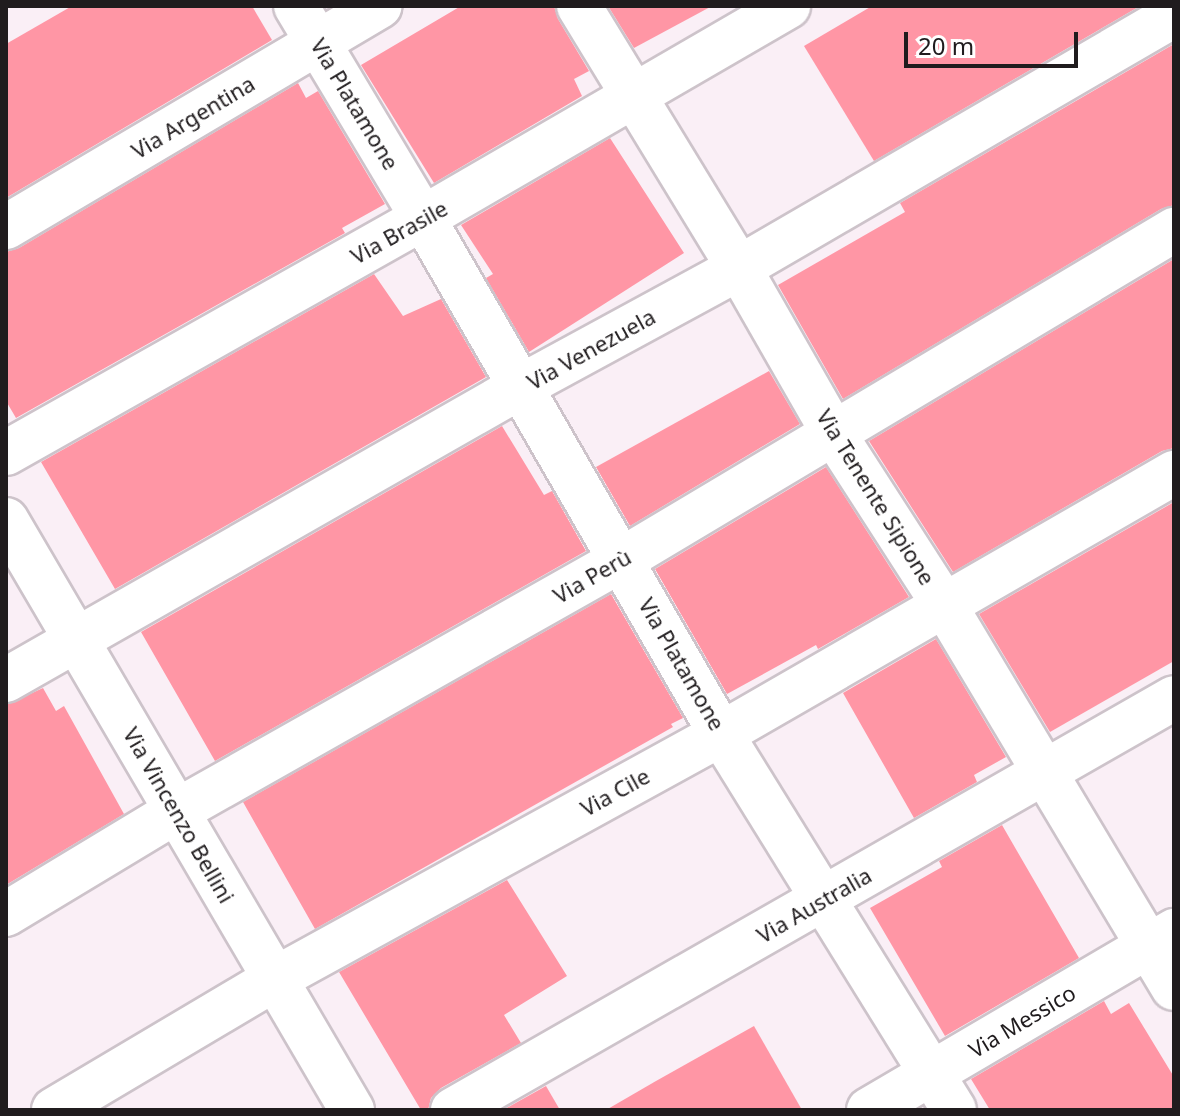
<!DOCTYPE html>
<meta charset="utf-8">
<style>
body{margin:0}
#map{position:relative;width:1180px;height:1116px;overflow:hidden;background:#faeff6;font-family:"Noto Sans",sans-serif}
div>[style]{position:absolute}
[style*='--x']{left:calc(var(--x)*1px);top:calc(var(--y)*1px);width:calc(var(--w)*1px);rotate:calc(var(--a)*1deg)}
.building>*{inset:0;background:#ff96a5}
.roads{filter:drop-shadow(2px 0 #cdc3ca) drop-shadow(-2px 0 #cdc3ca) drop-shadow(0 2px #cdc3ca) drop-shadow(0 -2px #cdc3ca)}
.minor>*{height:44px;margin:-22px;padding:0 22px;transform-origin:22px;border-radius:22px;background:#fff}
span{translate:-50% -50%;white-space:nowrap;text-align:center;line-height:1.15;-webkit-text-stroke:7px #fff;paint-order:stroke}
.street-label{font-size:22px;color:#201c1e}
.frame{position:absolute;inset:0;border:8px solid #201c1e;pointer-events:none}
.scale{position:absolute;left:904px;top:32px;width:174px;height:36px;box-sizing:border-box;border:4px solid #201c1e;border-top:0;padding-left:10px;font-size:24px;line-height:28px;white-space:nowrap;color:#201c1e;-webkit-text-stroke:6px #fff;paint-order:stroke}
</style>
<div id="map">
<div class="building">
<div style="clip-path:polygon(72px 6px,252px 6px,272px 40px,6px 198px,6px 44px)"></div>
<div style="clip-path:polygon(461px 6px,554px 6px,558px 19px,589px 71px,574px 79px,582px 96px,434px 183px,361px 65px)"></div>
<div style="clip-path:polygon(608px 6px,712px 6px,634px 48px)"></div>
<div style="clip-path:polygon(872px 6px,1140px 6px,874px 161px,804px 46px)"></div>
<div style="clip-path:polygon(1174px 44px,1174px 205px,1161px 209px,843px 399px,778px 285px,905px 212px,900px 203px)"></div>
<div style="clip-path:polygon(298px 83px,306px 98px,318px 91px,385px 204px,342px 228px,345px 233px,16px 418px,6px 401px,6px 252px,19px 248px)"></div>
<div style="clip-path:polygon(610px 138px,684px 253px,529px 352px,486px 278px,493px 274px,461px 225px)"></div>
<div style="clip-path:polygon(1174px 259px,1174px 448px,1162px 451px,953px 572px,869px 441px)"></div>
<div style="clip-path:polygon(374px 274px,403px 316px,441px 299px,486px 377px,115px 589px,41px 462px)"></div>
<div style="clip-path:polygon(769px 371px,800px 424px,630px 526px,596px 467px)"></div>
<div style="clip-path:polygon(502px 426px,544px 495px,552px 491px,586px 551px,215px 761px,141px 632px)"></div>
<div style="clip-path:polygon(826px 467px,909px 597px,818px 649px,816px 645px,727px 694px,655px 569px)"></div>
<div style="clip-path:polygon(1174px 502px,1174px 661px,1050px 732px,979px 614px)"></div>
<div style="clip-path:polygon(611px 594px,683px 718px,671px 724px,673px 727px,315px 929px,243px 802px)"></div>
<div style="clip-path:polygon(936px 639px,1006px 757px,974px 775px,977px 782px,914px 818px,843px 693px)"></div>
<div style="clip-path:polygon(43px 688px,56px 711px,64px 706px,124px 814px,6px 885px,6px 705px)"></div>
<div style="clip-path:polygon(1002px 825px,1079px 958px,945px 1036px,870px 908px,942px 867px,939px 861px)"></div>
<div style="clip-path:polygon(507px 880px,567px 976px,504px 1015px,521px 1043px,441px 1088px,431px 1098px,428px 1110px,421px 1110px,339px 972px)"></div>
<div style="clip-path:polygon(1104px 1001px,1111px 1014px,1129px 1003px,1174px 1077px,1174px 1110px,990px 1110px,971px 1079px)"></div>
<div style="clip-path:polygon(754px 1026px,802px 1110px,606px 1110px,656px 1081px)"></div>
<div style="clip-path:polygon(546px 1086px,560px 1110px,503px 1110px)"></div>
</div>
<div class="roads">
<div class="minor">
<div style="--x:296;--y:6;--w:247;--a:59.1"></div>
<div style="--x:423;--y:218;--w:596;--a:59.99"></div>
<div style="--x:721;--y:734;--w:442;--a:58.2"></div>
<div style="--x:579;--y:6;--w:307;--a:58.6"></div>
<div style="--x:739;--y:268;--w:191;--a:60.2"></div>
<div style="--x:834;--y:434;--w:205;--a:57.2"></div>
<div style="--x:945;--y:606;--w:445;--a:59.1"></div>
<div style="--x:6;--y:227;--w:434;--a:-30.6"></div>
<div style="--x:6;--y:453;--w:479;--a:-29.4"></div>
<div style="--x:423;--y:218;--w:422;--a:-30.1"></div>
<div style="--x:6;--y:520;--w:684;--a:59.61"></div>
<div style="--x:6;--y:680;--w:592;--a:-29.68"></div>
<div style="--x:520;--y:387;--w:249;--a:-28.5"></div>
<div style="--x:739;--y:268;--w:503;--a:-30.18"></div>
<div style="--x:6;--y:914;--w:200;--a:-31.1"></div>
<div style="--x:177;--y:811;--w:512;--a:-29.47"></div>
<div style="--x:623;--y:559;--w:642;--a:-30.84"></div>
<div style="--x:54;--y:1110;--w:257;--a:-30.7"></div>
<div style="--x:275;--y:979;--w:509;--a:-28.78"></div>
<div style="--x:721;--y:734;--w:523;--a:-29.95"></div>
<div style="--x:453;--y:1110;--w:830;--a:-29.74"></div>
<div style="--x:869;--y:1110;--w:354;--a:-30.4"></div>
</div>
</div>
<div class="street-label">
<span style="left:355px;top:104px;rotate:59deg">Via Platamone</span>
<span style="left:193px;top:117px;rotate:-31deg">Via Argentina</span>
<span style="left:399px;top:232px;rotate:-29deg">Via Brasile</span>
<span style="left:591px;top:349px;rotate:-29deg">Via Venezuela</span>
<span style="left:876px;top:497px;rotate:58deg">Via Tenente Sipione</span>
<span style="left:592px;top:576px;rotate:-30deg">Via Perù</span>
<span style="left:682px;top:664px;rotate:60deg">Via Platamone</span>
<span style="left:615px;top:792px;rotate:-29deg">Via Cile</span>
<span style="left:179px;top:815px;rotate:60deg">Via Vincenzo Bellini</span>
<span style="left:814px;top:905px;rotate:-30deg">Via Australia</span>
<span style="left:1022px;top:1021px;rotate:-31deg">Via Messico</span>
</div>
<div class="frame"></div>
<div class="scale">20 m</div>
</div>
